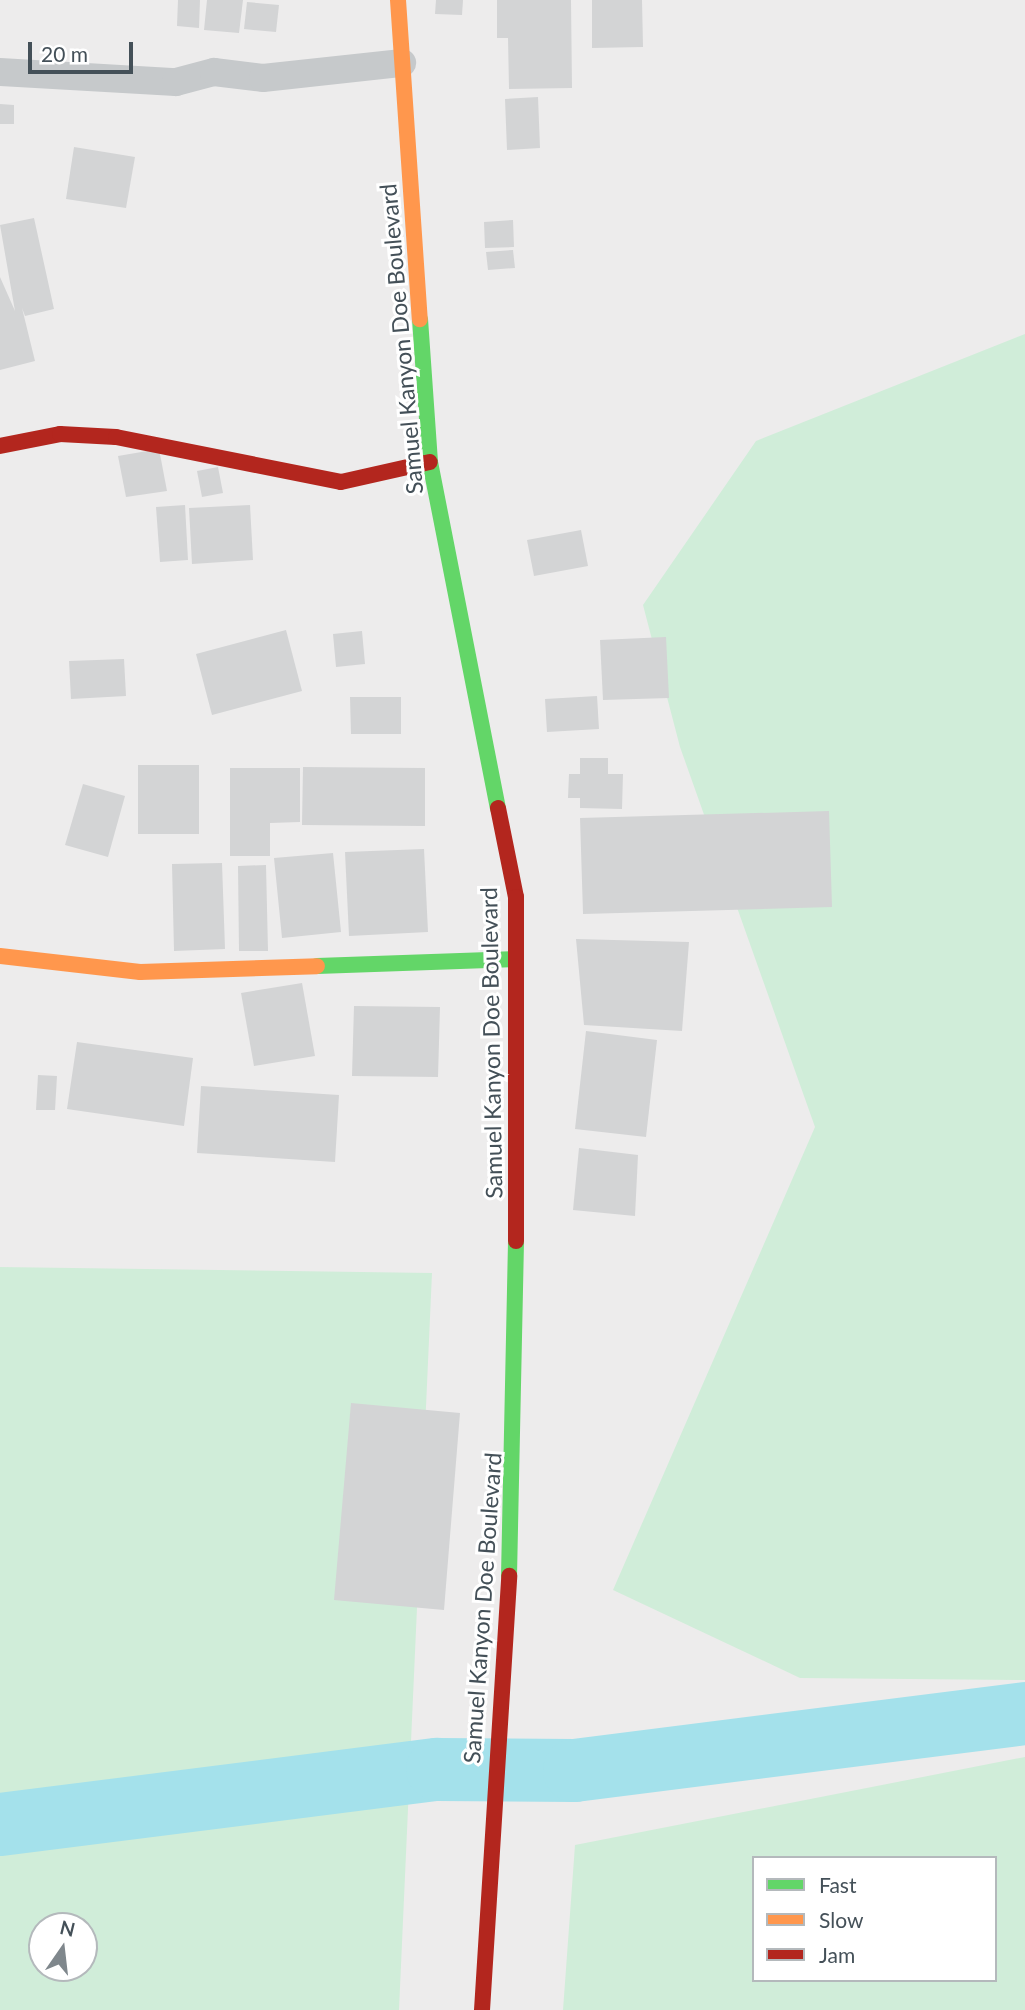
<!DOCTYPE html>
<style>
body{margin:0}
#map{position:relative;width:1025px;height:2010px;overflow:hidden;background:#edecec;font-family:Lato,sans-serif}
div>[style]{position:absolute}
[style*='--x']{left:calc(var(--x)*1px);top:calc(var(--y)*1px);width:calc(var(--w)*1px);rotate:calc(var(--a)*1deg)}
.green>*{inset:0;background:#d0edd9}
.river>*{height:63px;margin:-31.5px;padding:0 31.5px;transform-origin:31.5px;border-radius:31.5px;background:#a4e1eb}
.building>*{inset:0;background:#d3d4d5}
.street>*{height:28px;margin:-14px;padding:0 14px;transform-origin:14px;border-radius:14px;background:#c6c9cb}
.fast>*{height:16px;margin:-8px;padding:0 8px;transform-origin:8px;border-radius:8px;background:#63d668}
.slow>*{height:16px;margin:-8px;padding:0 8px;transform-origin:8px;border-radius:8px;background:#ff974d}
.jam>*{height:16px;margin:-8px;padding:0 8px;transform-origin:8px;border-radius:8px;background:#b3261e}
span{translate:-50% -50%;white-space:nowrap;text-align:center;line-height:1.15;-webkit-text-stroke:6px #fff;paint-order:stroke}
.street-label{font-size:23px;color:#445058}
.legend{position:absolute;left:752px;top:1856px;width:245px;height:126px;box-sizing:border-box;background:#fff;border:2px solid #b4b9bc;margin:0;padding:9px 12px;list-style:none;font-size:21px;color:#445058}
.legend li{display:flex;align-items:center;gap:14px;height:35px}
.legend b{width:35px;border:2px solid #b4b9bc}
.north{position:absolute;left:28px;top:1912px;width:70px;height:70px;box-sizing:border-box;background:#fff;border:2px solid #b4b9bc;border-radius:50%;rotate:14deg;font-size:19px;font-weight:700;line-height:28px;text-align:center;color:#445058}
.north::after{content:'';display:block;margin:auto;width:24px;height:32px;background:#7f878c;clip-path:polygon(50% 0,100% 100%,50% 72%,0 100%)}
.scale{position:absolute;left:28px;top:42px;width:105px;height:32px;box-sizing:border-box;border:4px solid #445058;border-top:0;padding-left:9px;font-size:21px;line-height:24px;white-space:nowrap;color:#445058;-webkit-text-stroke:5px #fff;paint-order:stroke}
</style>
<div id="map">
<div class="green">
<div style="clip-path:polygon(1025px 334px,1025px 1680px,800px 1678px,613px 1590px,815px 1127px,680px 747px,643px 605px,756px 441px)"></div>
<div style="clip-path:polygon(evenodd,0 1267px,432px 1273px,399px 2010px,0 2010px,0 1267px,42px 1926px,84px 1926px,84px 1968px,42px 1968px,42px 1926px)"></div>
<div style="clip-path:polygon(evenodd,1025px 1757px,1025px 2010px,563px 2010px,575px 1845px,1025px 1757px,754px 1858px,995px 1858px,995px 1980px,754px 1980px,754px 1858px)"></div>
</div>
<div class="river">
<div style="--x:0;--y:1824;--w:440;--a:-7.2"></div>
<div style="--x:437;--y:1769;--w:137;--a:0.4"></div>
<div style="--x:574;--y:1770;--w:455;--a:-7.2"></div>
</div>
<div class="building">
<div style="clip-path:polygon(178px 0,200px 0,199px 28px,177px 26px)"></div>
<div style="clip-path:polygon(207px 0,243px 0,239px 33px,204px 30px)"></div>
<div style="clip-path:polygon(436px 0,463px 0,462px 15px,435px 14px)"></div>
<div style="clip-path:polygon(497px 0,571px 0,572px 88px,509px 89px,508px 38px,497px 38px)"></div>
<div style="clip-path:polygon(592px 0,642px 0,643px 47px,592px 48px)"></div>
<div style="clip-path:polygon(247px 2px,279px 5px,276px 32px,244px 29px)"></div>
<div style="clip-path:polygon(538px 97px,540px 148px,507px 150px,505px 99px)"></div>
<div style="clip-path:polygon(0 104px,14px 105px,14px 124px,0 124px)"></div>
<div style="clip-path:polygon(74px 147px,135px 157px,126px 208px,66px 199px)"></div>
<div style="clip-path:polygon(34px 218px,54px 309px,25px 316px,22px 308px,35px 361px,0 370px,0 277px,15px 311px,0 225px)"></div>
<div style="clip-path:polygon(513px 220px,514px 247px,485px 248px,484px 222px)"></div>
<div style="clip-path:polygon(513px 250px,515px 268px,488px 270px,486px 252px)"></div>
<div style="clip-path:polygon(159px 449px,167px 491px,126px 497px,118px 456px)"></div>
<div style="clip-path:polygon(218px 467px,223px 493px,202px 497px,197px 471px)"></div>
<div style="clip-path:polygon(185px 505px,188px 560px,160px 562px,156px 507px)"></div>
<div style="clip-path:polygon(250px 505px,253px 560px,192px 564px,189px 508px)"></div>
<div style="clip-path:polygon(581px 530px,588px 566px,534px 576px,527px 540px)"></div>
<div style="clip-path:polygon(286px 630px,302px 691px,212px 715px,196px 654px)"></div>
<div style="clip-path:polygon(362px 631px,365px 664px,336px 667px,333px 634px)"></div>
<div style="clip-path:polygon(666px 637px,669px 698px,603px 700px,600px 640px)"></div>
<div style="clip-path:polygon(124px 659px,126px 696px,71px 699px,69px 661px)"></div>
<div style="clip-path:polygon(597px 696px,599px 729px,547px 732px,545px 699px)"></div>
<div style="clip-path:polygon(350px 697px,401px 697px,401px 734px,351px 734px)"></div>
<div style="clip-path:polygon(580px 758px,608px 758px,608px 774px,623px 774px,622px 809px,580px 808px,580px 798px,568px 798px,569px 774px,580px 774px)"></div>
<div style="clip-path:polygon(138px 765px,199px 765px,199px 834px,138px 834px)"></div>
<div style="clip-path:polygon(303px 767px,425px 768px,425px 826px,302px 825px)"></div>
<div style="clip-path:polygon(230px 768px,300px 768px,300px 822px,270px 823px,270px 856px,230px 856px)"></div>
<div style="clip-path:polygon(83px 784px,125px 796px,108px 857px,65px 845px)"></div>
<div style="clip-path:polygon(829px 811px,832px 907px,583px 914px,580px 818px)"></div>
<div style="clip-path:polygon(424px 849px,428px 932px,349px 936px,345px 852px)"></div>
<div style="clip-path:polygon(333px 853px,341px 932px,282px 938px,274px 858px)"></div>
<div style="clip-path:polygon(222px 863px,225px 949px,174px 951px,172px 864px)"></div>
<div style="clip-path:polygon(266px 865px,268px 951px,239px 951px,238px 866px)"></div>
<div style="clip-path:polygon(576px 939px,689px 942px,682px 1031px,584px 1025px)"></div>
<div style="clip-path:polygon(302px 983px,315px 1056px,254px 1066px,241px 993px)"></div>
<div style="clip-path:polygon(354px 1006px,440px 1007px,438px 1077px,352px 1076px)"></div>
<div style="clip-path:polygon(586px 1031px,657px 1040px,646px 1137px,575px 1129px)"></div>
<div style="clip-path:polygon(77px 1042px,193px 1058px,184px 1126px,67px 1109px)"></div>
<div style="clip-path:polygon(38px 1075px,57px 1076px,55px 1110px,36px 1110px)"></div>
<div style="clip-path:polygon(201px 1086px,339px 1095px,335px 1162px,197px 1153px)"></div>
<div style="clip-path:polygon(579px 1148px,638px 1155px,635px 1216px,573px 1210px)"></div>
<div style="clip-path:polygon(351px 1403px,460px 1413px,444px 1610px,334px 1600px)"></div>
</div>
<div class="street">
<div style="--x:0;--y:72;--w:176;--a:3.3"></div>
<div style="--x:176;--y:82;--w:39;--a:-15"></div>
<div style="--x:214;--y:72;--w:49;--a:7"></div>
<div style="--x:263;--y:78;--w:140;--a:-6.2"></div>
</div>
<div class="fast">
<div style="--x:420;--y:319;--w:143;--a:86"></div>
<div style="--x:430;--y:462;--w:353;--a:78.9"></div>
<div style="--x:317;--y:966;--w:199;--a:-2"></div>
<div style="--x:509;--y:1576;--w:335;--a:-88.8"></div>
</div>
<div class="slow">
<div style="--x:398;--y:0;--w:320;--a:86.1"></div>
<div style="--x:0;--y:956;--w:141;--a:6.5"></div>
<div style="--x:140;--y:972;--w:177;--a:-1.9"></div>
</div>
<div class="jam">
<div style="--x:0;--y:446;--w:61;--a:-11.3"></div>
<div style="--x:60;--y:434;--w:56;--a:3.1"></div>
<div style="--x:116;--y:437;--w:229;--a:11.3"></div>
<div style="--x:341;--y:482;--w:91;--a:-12.7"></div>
<div style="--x:498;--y:808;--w:91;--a:78.6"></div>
<div style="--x:516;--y:897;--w:344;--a:90"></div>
<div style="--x:482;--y:2010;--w:435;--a:-86.4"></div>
</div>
<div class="street-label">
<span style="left:401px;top:339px;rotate:-95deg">Samuel Kanyon Doe Boulevard</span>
<span style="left:491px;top:1043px;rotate:-91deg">Samuel Kanyon Doe Boulevard</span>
<span style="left:482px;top:1608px;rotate:-86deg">Samuel Kanyon Doe Boulevard</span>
</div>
<ul class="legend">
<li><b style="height:9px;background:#63d668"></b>Fast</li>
<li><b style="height:9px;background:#ff974d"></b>Slow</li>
<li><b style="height:9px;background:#b3261e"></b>Jam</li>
</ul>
<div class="north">N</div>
<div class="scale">20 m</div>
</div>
